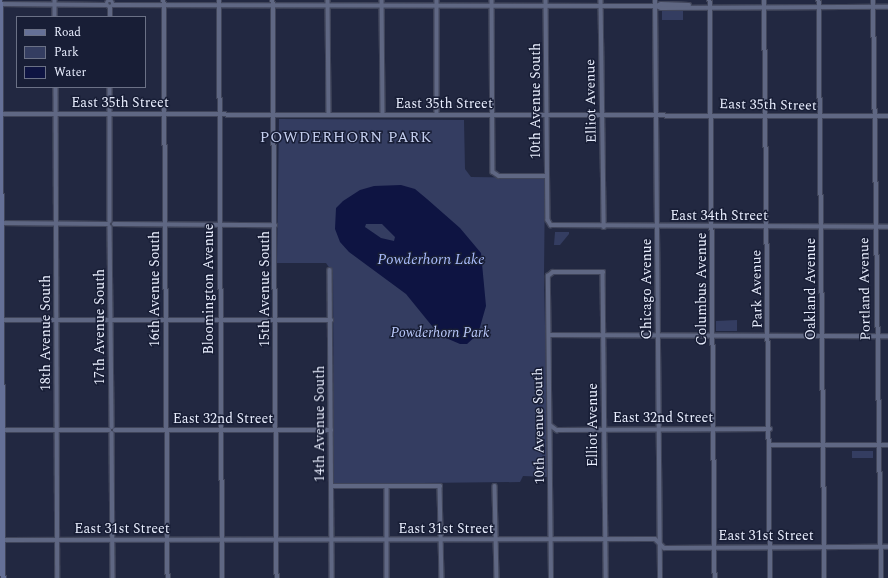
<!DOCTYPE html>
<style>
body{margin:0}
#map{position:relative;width:888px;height:578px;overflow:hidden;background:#222841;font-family:Spectral,serif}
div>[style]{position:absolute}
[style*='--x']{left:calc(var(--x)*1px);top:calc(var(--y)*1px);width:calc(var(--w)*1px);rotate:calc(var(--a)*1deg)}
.green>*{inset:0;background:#343d61}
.water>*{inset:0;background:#0e1442}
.roads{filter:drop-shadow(1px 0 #40455a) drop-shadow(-1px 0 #40455a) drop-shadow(0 1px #40455a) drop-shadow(0 -1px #40455a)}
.minor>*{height:3.5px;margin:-1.75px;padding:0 1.75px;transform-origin:1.75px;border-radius:1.75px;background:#5f6783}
.minor>.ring{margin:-1.75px;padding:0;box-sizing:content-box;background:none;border:3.5px solid #5f6783;border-radius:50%}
.tertiary>*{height:4px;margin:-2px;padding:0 2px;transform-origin:2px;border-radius:2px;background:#5f6783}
.secondary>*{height:4.5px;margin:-2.25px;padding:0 2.25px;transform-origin:2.25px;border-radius:2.25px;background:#657097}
span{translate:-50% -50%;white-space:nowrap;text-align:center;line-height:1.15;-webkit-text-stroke:3px #181e36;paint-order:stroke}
.street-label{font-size:14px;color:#e8edfd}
.park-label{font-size:14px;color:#bbcafb;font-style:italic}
.neighbourhood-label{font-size:15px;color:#c4ceee;letter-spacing:1px}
.water-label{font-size:15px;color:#a8bbfb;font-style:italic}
.legend{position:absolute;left:16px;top:16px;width:130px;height:72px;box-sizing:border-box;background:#181e36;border:1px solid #6b7186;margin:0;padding:5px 7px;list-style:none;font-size:12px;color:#e8edfd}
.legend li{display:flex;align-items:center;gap:8px;height:20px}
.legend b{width:20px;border:1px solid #6b7186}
</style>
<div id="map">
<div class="green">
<div style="clip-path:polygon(662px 11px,683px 11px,683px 20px,662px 20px)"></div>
<div style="clip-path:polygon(279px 119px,464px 120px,465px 169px,471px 177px,545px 178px,544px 276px,548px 477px,523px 476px,520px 482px,334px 484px,333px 273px,326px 263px,277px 263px)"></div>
<div style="clip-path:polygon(555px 232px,569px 232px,569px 234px,560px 245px,554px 245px)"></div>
<div style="clip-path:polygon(737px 320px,737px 331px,716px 331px,716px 321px)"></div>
<div style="clip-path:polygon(852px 451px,873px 451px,873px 458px,852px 458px)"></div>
</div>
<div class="water">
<div style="clip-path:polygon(evenodd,401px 185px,415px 189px,427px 199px,460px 228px,481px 253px,486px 306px,478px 334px,467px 344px,460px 344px,446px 338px,432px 326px,406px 294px,349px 252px,340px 242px,335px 229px,336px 208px,343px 201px,360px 190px,374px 186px,401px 185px,366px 224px,382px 224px,395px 237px,394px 241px,381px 238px,365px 227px,366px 224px)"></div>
</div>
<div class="roads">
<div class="minor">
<div style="--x:55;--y:0;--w:17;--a:90"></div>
<div style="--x:164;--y:0;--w:578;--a:89.6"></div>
<div style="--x:273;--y:0;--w:578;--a:89.6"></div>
<div style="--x:328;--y:0;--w:115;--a:89.5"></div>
<div style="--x:382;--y:0;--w:115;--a:89.5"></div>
<div style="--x:437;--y:0;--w:115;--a:90"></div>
<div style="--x:492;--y:0;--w:172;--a:89.7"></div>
<div style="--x:493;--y:172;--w:7;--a:34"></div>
<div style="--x:499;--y:176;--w:48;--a:0"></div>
<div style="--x:546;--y:0;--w:220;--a:89.5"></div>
<div style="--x:548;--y:220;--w:6;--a:59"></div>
<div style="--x:551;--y:225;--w:337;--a:0.3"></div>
<div style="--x:601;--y:0;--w:227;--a:89.2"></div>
<div style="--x:710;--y:0;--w:578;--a:89.5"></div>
<div style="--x:819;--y:0;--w:578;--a:89.41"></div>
<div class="ring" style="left:107px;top:1px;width:2.5px;height:2.5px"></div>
<div style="--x:0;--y:4;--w:107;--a:0.5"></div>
<div style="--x:113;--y:5;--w:543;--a:0.11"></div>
<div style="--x:110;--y:17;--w:10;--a:-90"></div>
<div style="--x:56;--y:87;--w:491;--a:89.8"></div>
<div style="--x:110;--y:87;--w:134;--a:90"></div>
<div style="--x:0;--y:223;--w:108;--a:0.5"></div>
<div style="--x:114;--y:224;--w:161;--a:0.4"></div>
<div style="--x:110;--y:227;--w:200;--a:89.4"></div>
<div style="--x:330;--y:270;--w:308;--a:89.6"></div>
<div style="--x:0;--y:320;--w:331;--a:0"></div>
<div style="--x:549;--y:335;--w:339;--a:0.2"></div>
<div style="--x:550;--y:425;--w:9;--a:36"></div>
<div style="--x:557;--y:430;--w:213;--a:-0.3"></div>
<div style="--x:2;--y:430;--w:107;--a:0"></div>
<div style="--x:115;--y:430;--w:216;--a:0"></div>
<div style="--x:112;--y:433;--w:145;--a:89.6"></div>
<div style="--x:770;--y:445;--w:118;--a:0"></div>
<div style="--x:332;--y:486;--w:108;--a:0"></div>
<div style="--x:440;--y:486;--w:92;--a:88.8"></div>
<div style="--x:387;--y:486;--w:92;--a:90"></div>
<div style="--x:495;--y:486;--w:92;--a:88.8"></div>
<div style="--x:551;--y:578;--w:302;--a:-90.6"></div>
<div style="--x:548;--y:276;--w:6;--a:-39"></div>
<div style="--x:553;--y:272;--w:50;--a:0"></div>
<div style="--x:603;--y:272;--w:306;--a:89.4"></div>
</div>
<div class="tertiary">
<div style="--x:219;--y:0;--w:578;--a:89.7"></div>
<div style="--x:655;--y:0;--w:578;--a:89.5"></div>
<div style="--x:764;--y:0;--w:578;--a:89.41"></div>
<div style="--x:873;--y:0;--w:578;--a:89.21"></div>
<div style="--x:656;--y:6;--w:5;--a:22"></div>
<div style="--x:661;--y:8;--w:227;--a:-0.3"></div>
<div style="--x:656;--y:6;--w:5;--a:-22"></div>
<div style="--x:661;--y:4;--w:28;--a:2"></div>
<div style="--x:0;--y:114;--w:888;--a:0.13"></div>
<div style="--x:0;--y:540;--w:655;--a:-0.09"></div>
<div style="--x:655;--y:539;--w:13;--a:45"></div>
<div style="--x:664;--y:548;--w:224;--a:-0.3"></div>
</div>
<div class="secondary">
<div style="--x:0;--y:0;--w:578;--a:89.7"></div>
</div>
</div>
<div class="street-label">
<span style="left:536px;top:101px;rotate:-90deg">10th Avenue South</span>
<span style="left:591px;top:101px;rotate:-91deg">Elliot Avenue</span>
<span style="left:120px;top:103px">East 35th Street</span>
<span style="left:444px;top:104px">East 35th Street</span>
<span style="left:768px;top:105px;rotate:1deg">East 35th Street</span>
<span style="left:719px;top:216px">East 34th Street</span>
<span style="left:155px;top:289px;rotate:-90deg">16th Avenue South</span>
<span style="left:209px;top:289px;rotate:-90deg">Bloomington Avenue</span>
<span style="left:265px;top:289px;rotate:-90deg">15th Avenue South</span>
<span style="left:647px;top:289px;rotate:-90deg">Chicago Avenue</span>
<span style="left:702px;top:289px;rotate:-90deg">Columbus Avenue</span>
<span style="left:757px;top:289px;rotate:-91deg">Park Avenue</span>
<span style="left:811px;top:289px;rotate:-90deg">Oakland Avenue</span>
<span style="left:865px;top:289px;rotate:-91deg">Portland Avenue</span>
<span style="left:100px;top:327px;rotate:-90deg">17th Avenue South</span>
<span style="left:46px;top:333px;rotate:-90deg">18th Avenue South</span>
<span style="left:663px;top:418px">East 32nd Street</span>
<span style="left:223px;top:419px">East 32nd Street</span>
<span style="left:320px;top:424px;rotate:-90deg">14th Avenue South</span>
<span style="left:593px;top:425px;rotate:-90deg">Elliot Avenue</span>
<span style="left:539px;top:426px;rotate:-91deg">10th Avenue South</span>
<span style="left:122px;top:529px">East 31st Street</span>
<span style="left:446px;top:529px">East 31st Street</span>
<span style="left:766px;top:536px">East 31st Street</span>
</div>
<div class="park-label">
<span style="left:440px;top:333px">Powderhorn Park</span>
</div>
<div class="neighbourhood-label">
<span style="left:346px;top:138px">POWDERHORN PARK</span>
</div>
<div class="water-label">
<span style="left:431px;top:260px">Powderhorn Lake</span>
</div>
<ul class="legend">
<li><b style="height:5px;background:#657097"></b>Road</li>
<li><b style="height:11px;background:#343d61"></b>Park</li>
<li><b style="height:11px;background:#0e1442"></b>Water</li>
</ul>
</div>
